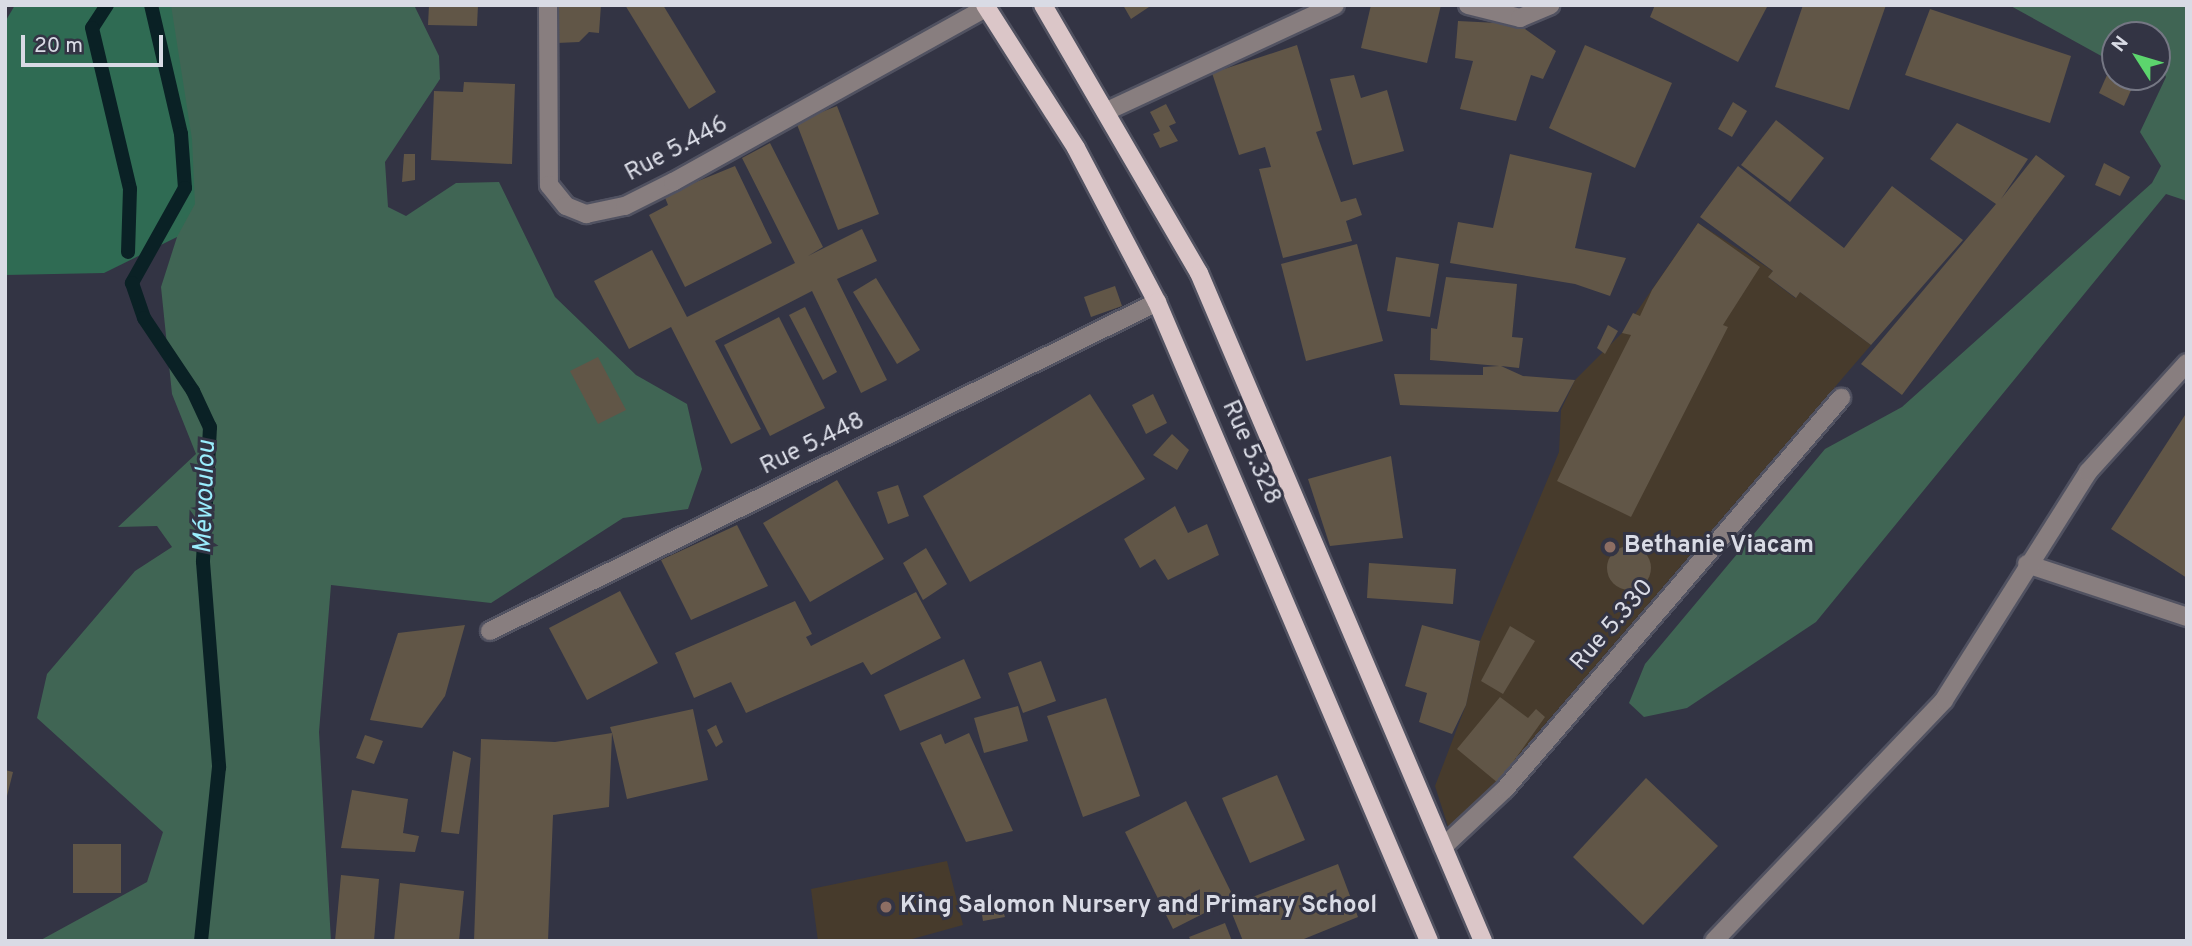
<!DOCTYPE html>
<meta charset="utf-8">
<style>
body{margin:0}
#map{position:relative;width:2192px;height:946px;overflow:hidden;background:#333444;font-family:Overpass,sans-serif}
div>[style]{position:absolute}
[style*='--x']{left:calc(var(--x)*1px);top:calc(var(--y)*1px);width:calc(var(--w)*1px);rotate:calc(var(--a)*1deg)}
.education>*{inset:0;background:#473b2c}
.green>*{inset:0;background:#406554}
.forest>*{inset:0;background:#2f6b53}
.stream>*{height:14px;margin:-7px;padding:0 7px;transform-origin:7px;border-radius:7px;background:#0a2125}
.building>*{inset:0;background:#615647}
.round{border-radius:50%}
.roads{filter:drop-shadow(2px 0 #515261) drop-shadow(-2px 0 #515261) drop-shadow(0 2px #515261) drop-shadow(0 -2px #515261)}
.minor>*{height:18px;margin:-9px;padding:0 9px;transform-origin:9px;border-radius:9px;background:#887e7f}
.major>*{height:18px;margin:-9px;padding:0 9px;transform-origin:9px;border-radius:9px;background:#dbc6c8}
.dots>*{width:19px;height:19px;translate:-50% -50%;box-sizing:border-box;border:4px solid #333444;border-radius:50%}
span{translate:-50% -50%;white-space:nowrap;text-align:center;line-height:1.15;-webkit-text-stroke:6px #333444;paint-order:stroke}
.street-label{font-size:24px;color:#d9dbe5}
.poi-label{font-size:24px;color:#d9dbe5;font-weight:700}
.left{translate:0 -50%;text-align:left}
.water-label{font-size:26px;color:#9aedfd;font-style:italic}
.frame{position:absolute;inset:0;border:7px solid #d9dbe5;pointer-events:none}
.north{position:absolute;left:2101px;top:21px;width:70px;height:70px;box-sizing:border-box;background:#333444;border:2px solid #757784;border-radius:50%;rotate:307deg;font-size:19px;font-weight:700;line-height:28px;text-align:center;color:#d9dbe5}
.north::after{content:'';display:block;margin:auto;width:24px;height:32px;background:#5cd56d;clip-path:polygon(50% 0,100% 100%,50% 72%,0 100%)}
.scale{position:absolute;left:21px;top:35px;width:142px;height:32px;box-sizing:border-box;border:4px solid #d9dbe5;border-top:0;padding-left:9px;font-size:21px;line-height:24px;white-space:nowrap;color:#d9dbe5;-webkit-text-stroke:5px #333444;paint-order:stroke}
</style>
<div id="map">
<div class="education">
<div style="clip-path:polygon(1698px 223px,1773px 271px,1769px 278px,1795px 298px,1800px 292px,1871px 345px,1540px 730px,1452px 839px,1435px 786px,1466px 705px,1480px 641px,1559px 452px,1561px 410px,1575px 380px,1622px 333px)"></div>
<div style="clip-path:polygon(947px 861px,963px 925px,905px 941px,818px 941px,811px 889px)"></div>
</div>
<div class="green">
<div style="clip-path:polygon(144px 5px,414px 5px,439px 56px,440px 79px,385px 162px,388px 207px,406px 216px,456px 183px,499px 182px,555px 297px,636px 375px,687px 404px,702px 469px,688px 509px,623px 518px,491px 603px,331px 585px,319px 732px,331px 941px,39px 941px,147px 882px,163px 832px,37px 718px,47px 674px,135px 571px,172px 547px,157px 526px,118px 527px,196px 454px,172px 394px,161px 287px,177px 237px)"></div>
<div style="clip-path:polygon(2009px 5px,2187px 5px,2187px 201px,2166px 194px,1816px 622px,1687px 708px,1644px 717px,1629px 703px,1645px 664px,1825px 449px,1902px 407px,2152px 183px,2161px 166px,2140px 132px,2166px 77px,2157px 60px,2157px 35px,2115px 35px,2114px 63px)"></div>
</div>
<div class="forest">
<div style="clip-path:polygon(15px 5px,171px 5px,192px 139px,195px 204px,177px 237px,104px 273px,5px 275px,5px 22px)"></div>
</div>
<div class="stream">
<div style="--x:107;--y:5;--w:27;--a:123"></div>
<div style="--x:92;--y:28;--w:165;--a:76.7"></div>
<div style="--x:130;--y:189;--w:63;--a:91.8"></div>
<div style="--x:151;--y:5;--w:132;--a:76.9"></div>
<div style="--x:181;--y:134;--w:54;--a:85.8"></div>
<div style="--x:185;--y:188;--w:109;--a:119.2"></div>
<div style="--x:132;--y:283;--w:37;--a:71"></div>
<div style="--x:144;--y:318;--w:88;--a:56.1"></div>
<div style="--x:193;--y:391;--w:40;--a:65"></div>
<div style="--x:210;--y:427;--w:135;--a:93"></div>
<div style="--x:203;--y:562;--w:206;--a:85.5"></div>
<div style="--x:219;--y:767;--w:175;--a:95.9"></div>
</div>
<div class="building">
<div style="clip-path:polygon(429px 5px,478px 5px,477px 26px,428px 25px)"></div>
<div style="clip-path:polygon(558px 5px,601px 5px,599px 33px,589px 32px,579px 42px,557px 43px)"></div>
<div style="clip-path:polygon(625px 5px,663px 5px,716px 92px,689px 109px)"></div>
<div style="clip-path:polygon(1123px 5px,1152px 5px,1131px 19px)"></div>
<div style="clip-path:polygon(1371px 5px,1441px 5px,1427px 63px,1361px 48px)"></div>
<div style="clip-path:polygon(1655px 5px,1768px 5px,1738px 62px,1650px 17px)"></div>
<div style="clip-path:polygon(1803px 5px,1886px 5px,1849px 110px,1775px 87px)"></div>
<div style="clip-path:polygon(1930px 9px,2071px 56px,2050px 123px,1905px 75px)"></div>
<div style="clip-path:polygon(1458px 21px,1518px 24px,1556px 51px,1543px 79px,1531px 75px,1516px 121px,1460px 109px,1473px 61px,1455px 58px)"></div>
<div style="clip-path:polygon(1297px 45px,1322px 130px,1316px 132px,1341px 202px,1356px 198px,1362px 215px,1346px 221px,1352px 241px,1283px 258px,1259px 169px,1271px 167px,1265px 147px,1239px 155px,1212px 73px)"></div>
<div style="clip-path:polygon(1585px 45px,1672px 83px,1635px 168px,1549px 128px)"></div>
<div style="clip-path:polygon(1354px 75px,1361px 98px,1387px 90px,1404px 151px,1353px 165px,1330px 79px)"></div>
<div style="clip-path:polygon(2107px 75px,2132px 88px,2124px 106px,2099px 93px)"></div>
<div style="clip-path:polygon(464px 82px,515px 84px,512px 164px,431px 160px,434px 91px,463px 92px)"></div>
<div style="clip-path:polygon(1733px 102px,1747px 111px,1732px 137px,1718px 129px)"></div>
<div style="clip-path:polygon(1166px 104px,1176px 123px,1169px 126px,1178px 141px,1160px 148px,1153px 134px,1160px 131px,1150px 112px)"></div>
<div style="clip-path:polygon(837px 106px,879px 214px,838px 230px,796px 122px)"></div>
<div style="clip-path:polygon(1776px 120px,1824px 158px,1790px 202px,1741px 165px)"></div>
<div style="clip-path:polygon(1957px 123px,2028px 159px,2001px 199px,2036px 155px,2065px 176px,1902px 395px,1861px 364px,1996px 204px,1930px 159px)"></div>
<div style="clip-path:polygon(770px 143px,823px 247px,808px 256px,862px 229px,877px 261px,837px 279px,887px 380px,861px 393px,812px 291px,715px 341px,761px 429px,731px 444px,671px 327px,629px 349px,594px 281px,652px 250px,687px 317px,795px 263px,742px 158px)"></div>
<div style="clip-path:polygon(404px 154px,415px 154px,415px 180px,402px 182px)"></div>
<div style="clip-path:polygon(1510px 154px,1592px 173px,1575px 248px,1626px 258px,1610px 296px,1575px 284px,1450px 263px,1458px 222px,1493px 228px)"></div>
<div style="clip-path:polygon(2104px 163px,2130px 177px,2120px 196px,2095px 185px)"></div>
<div style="clip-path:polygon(735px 166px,772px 243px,685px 287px,649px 215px,668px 205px,664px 195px)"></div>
<div style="clip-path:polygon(1738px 166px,1844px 248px,1892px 186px,1963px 240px,1871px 345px,1800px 292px,1796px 298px,1768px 277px,1773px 271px,1700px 217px)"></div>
<div style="clip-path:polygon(1698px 223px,1760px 267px,1723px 325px,1728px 327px,1631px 517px,1557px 481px,1631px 335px,1622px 333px,1633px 313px,1640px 316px,1652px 290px)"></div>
<div style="clip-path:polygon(1357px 244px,1383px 341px,1306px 361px,1281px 264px)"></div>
<div style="clip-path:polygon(1396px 257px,1439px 264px,1430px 317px,1387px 311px)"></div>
<div style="clip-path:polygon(1446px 277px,1517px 284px,1512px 337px,1523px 338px,1519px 368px,1501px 366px,1523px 376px,1575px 380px,1558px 412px,1400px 405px,1394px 374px,1483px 375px,1483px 367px,1499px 366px,1430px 360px,1431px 328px,1437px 329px)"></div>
<div style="clip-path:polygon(876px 278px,920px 350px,897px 364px,853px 292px)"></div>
<div style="clip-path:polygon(1115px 286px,1122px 306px,1091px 317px,1084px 297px)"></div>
<div style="clip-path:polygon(805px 307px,837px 372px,823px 380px,789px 315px)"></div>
<div style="clip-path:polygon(779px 317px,825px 408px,770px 436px,724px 345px)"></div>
<div style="clip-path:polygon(1608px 325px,1618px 331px,1605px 354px,1597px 348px)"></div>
<div style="clip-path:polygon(598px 357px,626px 410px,598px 424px,570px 371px)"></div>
<div style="clip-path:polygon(1090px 394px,1145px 479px,970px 582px,923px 496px)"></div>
<div style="clip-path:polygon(1153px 394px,1167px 423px,1146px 434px,1132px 405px)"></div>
<div style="clip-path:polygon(2187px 412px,2187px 578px,2111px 529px)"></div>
<div style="clip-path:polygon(1172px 434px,1189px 450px,1177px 470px,1153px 455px)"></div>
<div style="clip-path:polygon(1391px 456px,1403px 538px,1330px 546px,1308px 479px)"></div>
<div style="clip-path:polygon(837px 480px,884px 559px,810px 602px,763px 523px)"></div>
<div style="clip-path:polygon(898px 485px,909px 516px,888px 524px,877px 492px)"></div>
<div style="clip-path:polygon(1175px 506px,1188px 533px,1207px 524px,1219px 555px,1168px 580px,1155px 559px,1140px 568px,1124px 539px)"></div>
<div style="clip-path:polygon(737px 525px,768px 586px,691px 620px,661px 560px)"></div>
<div class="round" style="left:1607px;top:546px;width:44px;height:44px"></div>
<div style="clip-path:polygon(926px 548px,947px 584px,923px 600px,903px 563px)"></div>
<div style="clip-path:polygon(1369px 563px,1456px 569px,1453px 604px,1367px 598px)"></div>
<div style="clip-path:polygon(620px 591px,658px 663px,587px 700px,549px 628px)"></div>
<div style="clip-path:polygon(916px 592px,941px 638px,871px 675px,863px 662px,746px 713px,731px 682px,694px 698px,675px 653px,795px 601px,812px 634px,806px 637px,811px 646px)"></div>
<div style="clip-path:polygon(465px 625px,445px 696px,422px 728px,370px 720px,398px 633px)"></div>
<div style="clip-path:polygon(1422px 625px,1480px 641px,1466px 705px,1452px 734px,1419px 722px,1427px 693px,1405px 686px)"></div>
<div style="clip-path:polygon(1510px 626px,1535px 641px,1503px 694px,1481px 681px)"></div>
<div style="clip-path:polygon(964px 659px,981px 698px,900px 731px,884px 695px)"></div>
<div style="clip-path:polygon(1041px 661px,1056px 701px,1023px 713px,1008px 673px)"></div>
<div style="clip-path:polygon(1500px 697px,1528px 718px,1536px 709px,1545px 717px,1498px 783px,1457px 749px)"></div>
<div style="clip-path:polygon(1106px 698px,1140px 796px,1083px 817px,1047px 716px)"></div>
<div style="clip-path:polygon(1018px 706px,1028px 741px,984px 753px,974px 718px)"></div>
<div style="clip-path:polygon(693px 709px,708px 780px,627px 799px,612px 733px,609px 807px,553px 815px,548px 941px,474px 941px,481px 739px,555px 742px,612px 733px,610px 727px)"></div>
<div style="clip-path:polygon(716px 725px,723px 742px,716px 747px,707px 730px)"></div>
<div style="clip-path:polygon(969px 733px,1013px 831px,966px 842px,920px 743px,941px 734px,945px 744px)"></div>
<div style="clip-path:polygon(365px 735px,383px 741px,374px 764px,356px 758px)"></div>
<div style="clip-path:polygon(453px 751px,471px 758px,459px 834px,441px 832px)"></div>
<div style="clip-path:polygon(5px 770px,13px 772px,6px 800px,5px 800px)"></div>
<div style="clip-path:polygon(1277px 775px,1305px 840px,1250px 863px,1222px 798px)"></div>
<div style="clip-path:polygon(1646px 778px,1718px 846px,1643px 925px,1573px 857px)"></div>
<div style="clip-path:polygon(352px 790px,408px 799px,403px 833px,419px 836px,415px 852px,341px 848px)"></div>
<div style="clip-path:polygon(1186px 801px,1234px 898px,1173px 929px,1125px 832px)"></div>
<div style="clip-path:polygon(73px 844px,121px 844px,121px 893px,73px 893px)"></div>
<div style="clip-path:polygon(1338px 864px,1358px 917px,1299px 941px,1243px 941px,1229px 906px)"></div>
<div style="clip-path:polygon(341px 875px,379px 879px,374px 941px,335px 941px)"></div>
<div style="clip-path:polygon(400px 883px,464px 891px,459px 941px,394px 941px)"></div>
<div style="clip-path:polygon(999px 899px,1005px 917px,983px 921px,980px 902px)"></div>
<div style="clip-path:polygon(1225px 923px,1232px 941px,1191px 941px,1189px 937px)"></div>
</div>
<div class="roads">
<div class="minor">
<div style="--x:548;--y:5;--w:180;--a:89.7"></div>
<div style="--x:549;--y:185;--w:27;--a:51"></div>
<div style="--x:566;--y:206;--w:22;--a:22"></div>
<div style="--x:586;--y:214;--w:40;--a:-12"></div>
<div style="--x:625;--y:206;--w:54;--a:-26.6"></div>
<div style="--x:673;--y:182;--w:358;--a:-29.1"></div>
<div style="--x:1468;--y:5;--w:54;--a:14"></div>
<div style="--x:1520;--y:18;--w:33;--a:-23"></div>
<div style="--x:1109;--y:110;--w:249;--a:-24.9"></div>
<div style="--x:2027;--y:564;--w:169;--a:18.3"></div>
<div style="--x:490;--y:631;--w:744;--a:-26.25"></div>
<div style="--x:1443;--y:847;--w:85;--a:-43.1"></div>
<div style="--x:1505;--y:789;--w:516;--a:-49.33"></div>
<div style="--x:1714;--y:941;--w:333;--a:-46.3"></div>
<div style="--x:1944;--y:700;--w:270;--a:-57.7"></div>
<div style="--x:2088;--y:472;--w:147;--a:-47.8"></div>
</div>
<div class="major">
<div style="--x:985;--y:5;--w:169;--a:57.5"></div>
<div style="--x:1076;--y:148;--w:174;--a:62.3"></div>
<div style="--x:1157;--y:302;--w:694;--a:66.94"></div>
<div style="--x:1043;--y:5;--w:310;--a:59.8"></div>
<div style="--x:1199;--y:273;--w:726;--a:66.97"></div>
</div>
</div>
<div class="dots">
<div style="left:1610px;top:547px;background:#8d6e63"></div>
<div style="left:886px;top:907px;background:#8d6e63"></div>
</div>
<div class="street-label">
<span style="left:677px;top:150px;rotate:-28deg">Rue 5.446</span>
<span style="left:813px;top:445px;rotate:-26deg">Rue 5.448</span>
<span style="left:1250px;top:453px;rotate:66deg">Rue 5.328</span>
<span style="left:1613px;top:626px;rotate:-49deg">Rue 5.330</span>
</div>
<div class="poi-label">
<span class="left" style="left:1624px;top:547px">Bethanie Viacam</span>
<span class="left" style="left:900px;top:907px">King Salomon Nursery and Primary School</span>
</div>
<div class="water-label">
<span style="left:206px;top:497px;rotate:-88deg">Méwoulou</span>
</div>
<div class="frame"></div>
<div class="north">N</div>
<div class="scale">20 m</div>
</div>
